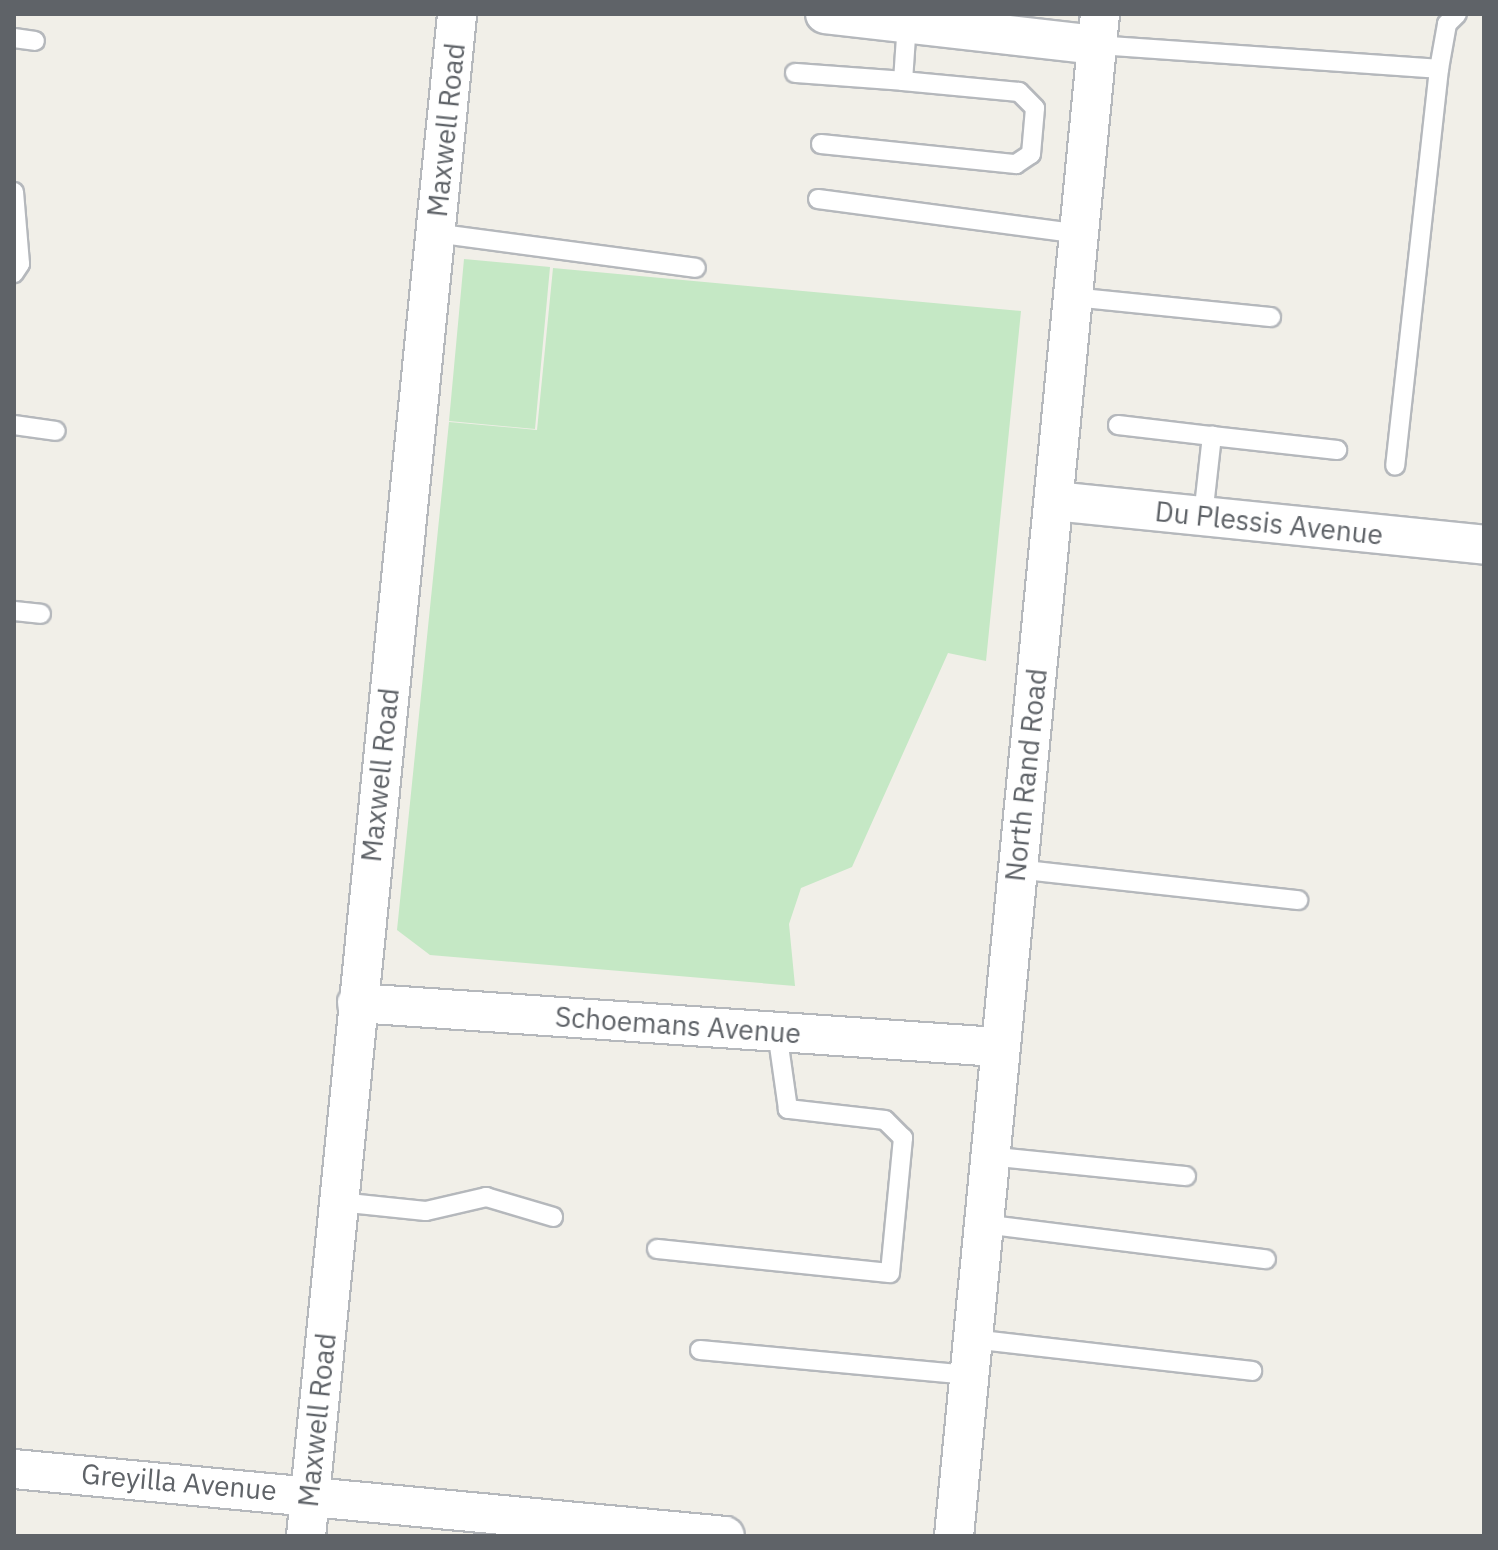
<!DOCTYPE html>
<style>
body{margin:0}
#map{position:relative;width:1498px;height:1550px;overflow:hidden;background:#f1efe8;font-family:"IBM Plex Sans",sans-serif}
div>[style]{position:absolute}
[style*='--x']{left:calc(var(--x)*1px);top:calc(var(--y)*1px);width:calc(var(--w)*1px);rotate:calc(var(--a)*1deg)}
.green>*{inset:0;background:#c5e8c5}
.roads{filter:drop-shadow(2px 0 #b5b8bc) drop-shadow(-2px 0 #b5b8bc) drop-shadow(0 2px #b5b8bc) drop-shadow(0 -2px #b5b8bc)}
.service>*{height:18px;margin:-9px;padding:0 9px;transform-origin:9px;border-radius:9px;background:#fff}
.minor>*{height:38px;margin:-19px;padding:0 19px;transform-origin:19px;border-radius:19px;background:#fff}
span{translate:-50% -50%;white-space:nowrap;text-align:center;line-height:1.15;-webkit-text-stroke:6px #fff;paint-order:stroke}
.street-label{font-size:28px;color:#5f6368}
.frame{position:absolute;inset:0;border:16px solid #5f6368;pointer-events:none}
</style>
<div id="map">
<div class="green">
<div style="clip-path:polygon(464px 259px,550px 267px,535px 429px,449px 421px)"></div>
<div style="clip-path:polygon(553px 268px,1021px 311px,986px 661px,948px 653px,852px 867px,801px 888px,789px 924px,795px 986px,430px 955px,397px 930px,449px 422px,537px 430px)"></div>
</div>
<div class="roads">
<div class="service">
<div style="--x:14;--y:38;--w:21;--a:8"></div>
<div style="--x:1097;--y:45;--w:343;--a:4"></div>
<div style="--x:1439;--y:69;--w:399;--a:96.3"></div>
<div style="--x:1439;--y:69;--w:46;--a:-79.9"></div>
<div style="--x:1447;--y:24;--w:14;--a:-45"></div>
<div style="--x:795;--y:73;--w:108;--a:4.2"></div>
<div style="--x:821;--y:144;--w:196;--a:5.9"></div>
<div style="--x:1016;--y:164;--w:18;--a:-34"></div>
<div style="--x:1031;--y:154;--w:46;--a:-85"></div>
<div style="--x:1035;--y:108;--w:23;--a:-135"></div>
<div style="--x:1019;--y:92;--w:117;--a:-174.6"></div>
<div style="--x:903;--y:81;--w:58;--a:-86.1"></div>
<div style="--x:14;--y:192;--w:72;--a:85.2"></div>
<div style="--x:20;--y:264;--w:11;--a:124"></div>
<div style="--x:818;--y:199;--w:263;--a:7.6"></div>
<div style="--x:435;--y:233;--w:263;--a:7.6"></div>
<div style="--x:1073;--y:297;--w:199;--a:5.8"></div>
<div style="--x:14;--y:425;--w:42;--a:8.1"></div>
<div style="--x:1118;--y:425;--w:95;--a:6.7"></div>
<div style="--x:1203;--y:516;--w:81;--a:-83.6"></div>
<div style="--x:1212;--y:436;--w:126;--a:6.4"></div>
<div style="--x:14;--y:611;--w:27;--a:6"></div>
<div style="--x:1016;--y:869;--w:284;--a:6.3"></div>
<div style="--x:988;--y:1156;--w:199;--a:5.8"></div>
<div style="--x:339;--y:1202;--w:87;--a:5.9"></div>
<div style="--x:426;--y:1211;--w:62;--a:-13.1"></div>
<div style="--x:486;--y:1197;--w:70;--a:16.6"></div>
<div style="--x:983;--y:1224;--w:285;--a:7.1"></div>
<div style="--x:657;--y:1249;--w:234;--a:5.9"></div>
<div style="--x:890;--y:1273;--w:136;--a:-84.5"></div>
<div style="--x:903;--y:1138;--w:25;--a:-135"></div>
<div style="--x:885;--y:1120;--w:98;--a:-173.5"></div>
<div style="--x:788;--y:1109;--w:78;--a:-98.1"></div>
<div style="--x:972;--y:1339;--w:282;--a:6.5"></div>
<div style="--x:700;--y:1350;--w:270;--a:5.3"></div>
</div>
<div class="minor">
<div style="--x:825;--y:14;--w:274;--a:6.5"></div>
<div style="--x:1054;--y:501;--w:432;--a:5.8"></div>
<div style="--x:357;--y:1003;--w:643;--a:3.93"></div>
<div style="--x:14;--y:1469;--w:714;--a:5.38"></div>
<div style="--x:306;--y:1536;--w:1529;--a:-84.33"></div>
<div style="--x:954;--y:1536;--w:1529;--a:-84.52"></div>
</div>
</div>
<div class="street-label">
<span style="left:446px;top:130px;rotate:-84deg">Maxwell Road</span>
<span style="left:1269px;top:523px;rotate:6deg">Du Plessis Avenue</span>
<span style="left:380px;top:775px;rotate:-84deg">Maxwell Road</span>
<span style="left:1026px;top:775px;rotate:-84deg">North Rand Road</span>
<span style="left:678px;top:1025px;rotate:4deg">Schoemans Avenue</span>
<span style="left:317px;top:1420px;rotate:-84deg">Maxwell Road</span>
<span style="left:179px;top:1482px;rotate:5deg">Greyilla Avenue</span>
</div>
<div class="frame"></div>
</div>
